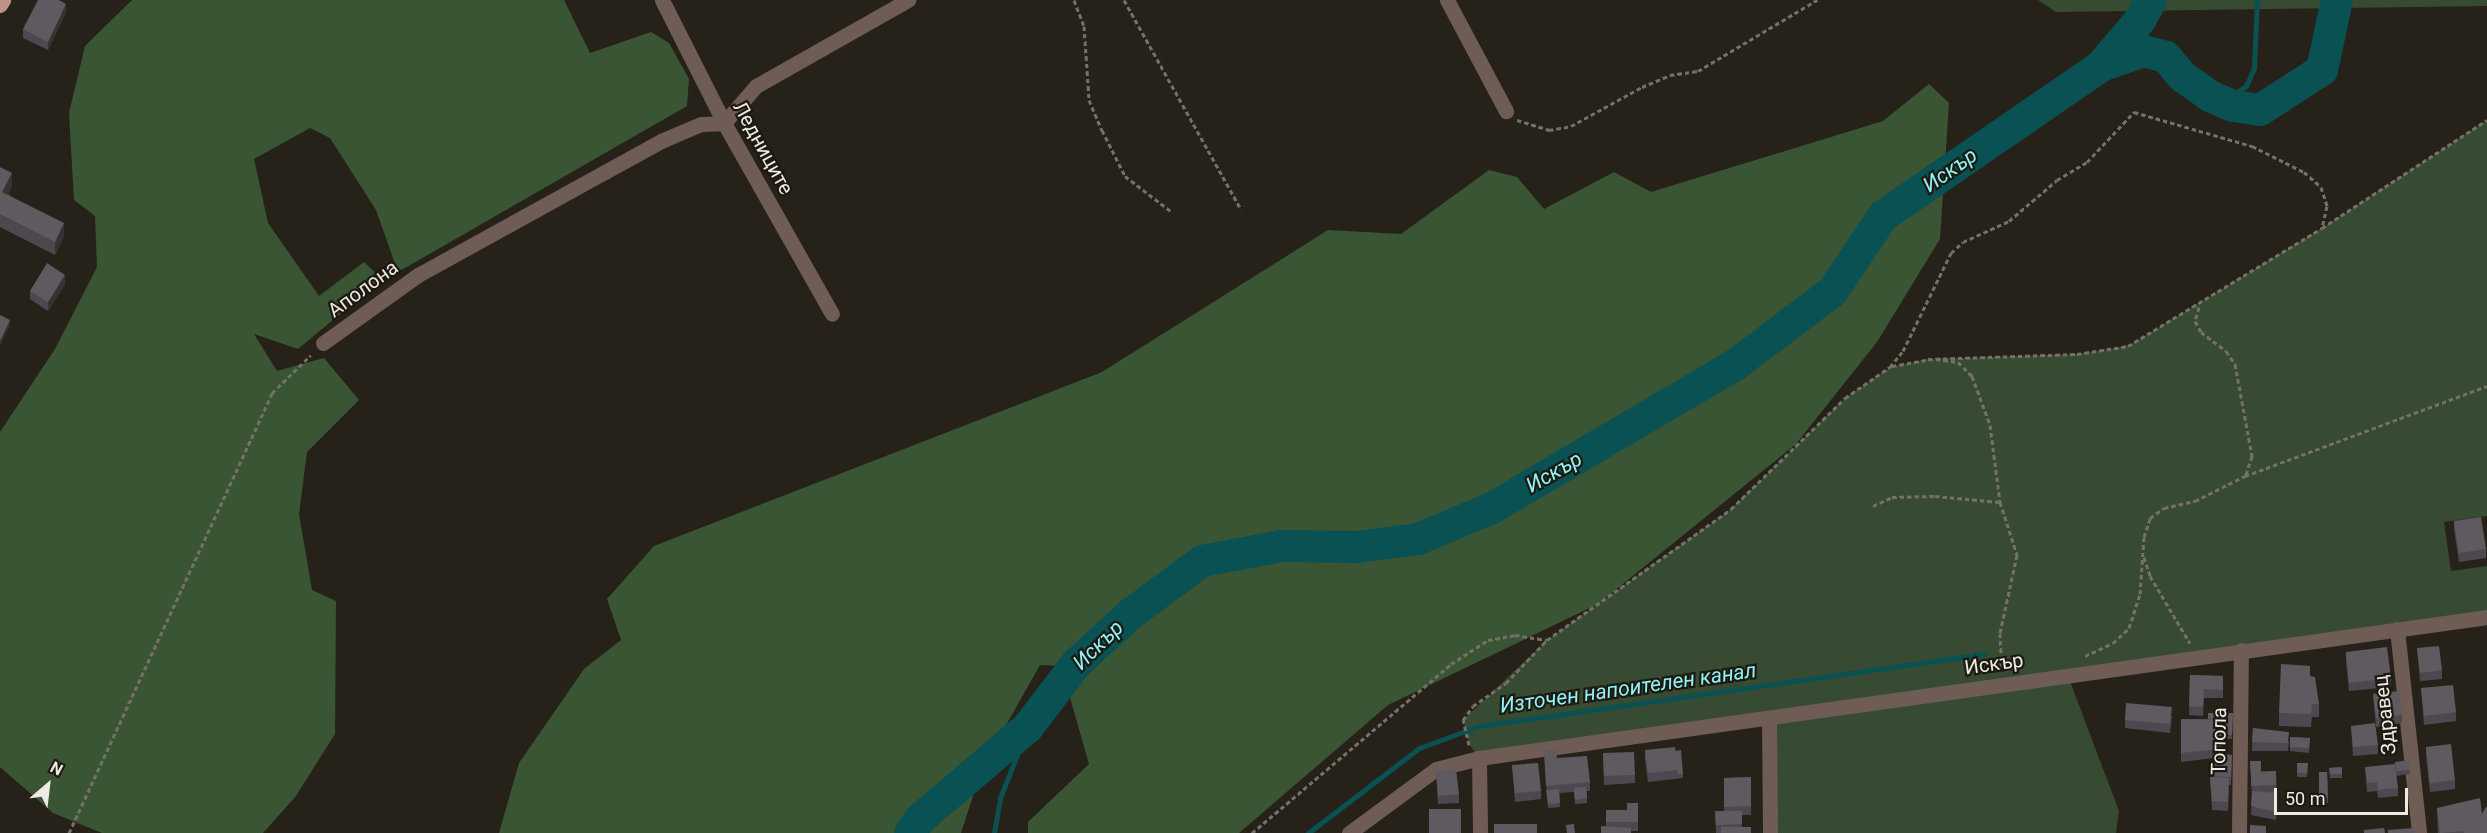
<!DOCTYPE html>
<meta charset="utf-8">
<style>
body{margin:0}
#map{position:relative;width:2487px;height:833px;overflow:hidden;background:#272219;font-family:Roboto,sans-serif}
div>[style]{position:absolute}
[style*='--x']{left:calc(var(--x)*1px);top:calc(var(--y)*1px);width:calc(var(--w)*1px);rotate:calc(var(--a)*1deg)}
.green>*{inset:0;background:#364b32}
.forest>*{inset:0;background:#395534}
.stream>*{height:5px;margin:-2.5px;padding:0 2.5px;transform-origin:2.5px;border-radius:2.5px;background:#0a5154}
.river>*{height:32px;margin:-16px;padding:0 16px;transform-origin:16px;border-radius:16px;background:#0a5154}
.path>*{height:3px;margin-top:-1.5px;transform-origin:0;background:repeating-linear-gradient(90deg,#757169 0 4.5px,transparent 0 7.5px)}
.minor>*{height:15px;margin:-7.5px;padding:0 7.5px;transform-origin:7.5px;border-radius:7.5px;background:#6f5c54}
.major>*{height:15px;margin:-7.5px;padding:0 7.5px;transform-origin:7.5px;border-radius:7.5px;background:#bd9483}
.wall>*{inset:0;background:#4d4850}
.shaded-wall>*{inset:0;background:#373233}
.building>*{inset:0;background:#5e5a60}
span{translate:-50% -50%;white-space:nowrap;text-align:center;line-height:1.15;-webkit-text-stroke:4.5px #1d1910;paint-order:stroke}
.street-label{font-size:20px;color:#edeae4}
.water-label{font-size:21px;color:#8ff3f8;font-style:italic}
.north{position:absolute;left:18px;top:755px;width:60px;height:60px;-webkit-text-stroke:4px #1d1910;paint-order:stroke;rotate:28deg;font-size:16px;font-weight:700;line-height:24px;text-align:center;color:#edeae4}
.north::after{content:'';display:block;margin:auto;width:21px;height:27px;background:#edeae4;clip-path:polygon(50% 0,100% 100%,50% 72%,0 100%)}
.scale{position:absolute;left:2274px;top:788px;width:134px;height:27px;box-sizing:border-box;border:3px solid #edeae4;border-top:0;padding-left:8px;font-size:18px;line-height:21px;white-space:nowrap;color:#edeae4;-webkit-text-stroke:4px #1d1910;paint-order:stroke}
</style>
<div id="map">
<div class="green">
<div style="clip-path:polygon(2038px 0,2487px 0,2487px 6px,2056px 12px)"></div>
<div style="clip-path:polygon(2487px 120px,2487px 516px,2444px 522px,2451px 571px,2487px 566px,2487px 617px,2068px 676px,2119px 811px,2116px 833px,1770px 833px,1769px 718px,1479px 758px,1469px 744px,1463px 720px,1547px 640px,1731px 509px,1845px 398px,1890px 367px,1928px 359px,2077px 354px,2128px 346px,2322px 228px)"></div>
</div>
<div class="forest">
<div style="clip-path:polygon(132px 0,564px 0,590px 53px,651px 32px,669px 43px,689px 79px,687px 106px,398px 272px,376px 210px,330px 138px,310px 128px,254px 159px,268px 223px,319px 296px,364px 262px,382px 279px,298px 349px,254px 334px,277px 371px,324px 358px,359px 400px,307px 452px,299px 514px,312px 590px,336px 601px,335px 734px,296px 796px,263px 833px,102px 833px,53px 813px,0 767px,0 432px,55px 349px,97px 267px,95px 216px,74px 200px,69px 113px,85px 46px)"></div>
<div style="clip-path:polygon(1929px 84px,1949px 103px,1940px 239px,1877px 342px,1796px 444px,1598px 604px,1388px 705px,1239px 833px,1028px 833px,1028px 822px,1089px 764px,1061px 666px,1040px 665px,982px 768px,961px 833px,499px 833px,519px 763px,584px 669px,621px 640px,607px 599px,654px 546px,1102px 372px,1328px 230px,1401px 234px,1489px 170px,1517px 177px,1544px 209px,1614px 172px,1651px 192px,1883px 121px)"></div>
</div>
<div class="stream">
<div style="--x:2212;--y:97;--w:20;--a:-3"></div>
<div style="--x:2232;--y:96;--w:17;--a:-36"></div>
<div style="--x:2246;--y:86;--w:20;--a:-66"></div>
<div style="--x:2254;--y:68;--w:68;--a:-87.5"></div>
<div style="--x:994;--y:833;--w:36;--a:-80"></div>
<div style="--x:1000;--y:798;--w:76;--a:-68.5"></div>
<div style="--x:1308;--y:833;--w:140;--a:-37.4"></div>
<div style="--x:1419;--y:748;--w:64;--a:-20.1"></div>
<div style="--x:1479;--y:726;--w:510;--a:-8.11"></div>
</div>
<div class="river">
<div style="--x:2101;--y:66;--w:46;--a:-19.2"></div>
<div style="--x:2144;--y:51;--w:23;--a:15"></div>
<div style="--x:2166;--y:57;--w:26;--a:50"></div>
<div style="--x:2183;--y:77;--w:35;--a:35"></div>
<div style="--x:2212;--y:97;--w:23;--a:23"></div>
<div style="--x:2233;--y:106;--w:27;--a:8"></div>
<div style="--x:2260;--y:110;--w:74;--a:-32.8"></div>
<div style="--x:2322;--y:70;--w:72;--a:-77.9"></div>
<div style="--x:910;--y:833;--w:17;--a:-54"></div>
<div style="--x:920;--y:819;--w:142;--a:-40.4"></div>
<div style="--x:1028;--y:727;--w:81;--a:-52.6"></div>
<div style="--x:1077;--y:663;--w:74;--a:-42.3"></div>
<div style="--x:1132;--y:613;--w:87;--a:-36.6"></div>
<div style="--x:1202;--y:561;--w:81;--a:-10.6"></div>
<div style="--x:1282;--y:546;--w:75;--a:0.8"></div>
<div style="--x:1357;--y:547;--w:62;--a:-7.5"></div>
<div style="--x:1418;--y:539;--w:80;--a:-22.7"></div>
<div style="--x:1492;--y:508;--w:282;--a:-30.5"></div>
<div style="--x:1735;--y:365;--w:121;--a:-37"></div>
<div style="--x:1832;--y:292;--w:92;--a:-56.1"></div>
<div style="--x:1883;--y:216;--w:263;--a:-34.5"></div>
<div style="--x:2100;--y:67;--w:62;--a:-49.6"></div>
<div style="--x:2140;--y:20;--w:23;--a:-61"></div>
</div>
<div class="path">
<div style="--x:1074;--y:0;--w:28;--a:69"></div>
<div style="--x:1084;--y:26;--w:74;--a:86.1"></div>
<div style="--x:1089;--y:100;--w:33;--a:67"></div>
<div style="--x:1102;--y:130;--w:51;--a:63.4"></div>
<div style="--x:1125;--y:176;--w:59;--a:37.5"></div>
<div style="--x:1124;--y:0;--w:240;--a:60.8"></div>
<div style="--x:1517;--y:120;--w:34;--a:17"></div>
<div style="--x:1549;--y:130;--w:22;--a:-10"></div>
<div style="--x:1571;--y:126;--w:81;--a:-28.8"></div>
<div style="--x:1642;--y:87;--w:30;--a:-23"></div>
<div style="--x:1670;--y:75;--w:28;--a:-8"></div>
<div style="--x:1698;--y:71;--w:139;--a:-30.8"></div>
<div style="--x:2199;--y:307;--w:15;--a:106"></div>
<div style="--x:2195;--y:321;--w:13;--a:61"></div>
<div style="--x:2201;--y:332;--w:31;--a:37"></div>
<div style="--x:2226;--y:351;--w:16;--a:55"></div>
<div style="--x:2235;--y:364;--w:94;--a:79.5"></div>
<div style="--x:2252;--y:456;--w:20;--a:108"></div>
<div style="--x:1928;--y:359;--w:149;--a:-1.9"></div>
<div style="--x:2077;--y:354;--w:52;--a:-8.9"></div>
<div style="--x:2128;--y:346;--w:227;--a:-31.3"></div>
<div style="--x:2322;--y:228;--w:197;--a:-33.2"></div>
<div style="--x:1936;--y:359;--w:22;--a:8"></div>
<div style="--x:1958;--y:362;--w:20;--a:45"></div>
<div style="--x:1972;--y:376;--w:52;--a:69.8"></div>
<div style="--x:1990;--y:425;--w:78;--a:82.6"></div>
<div style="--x:2000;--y:502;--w:56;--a:72.2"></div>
<div style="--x:2017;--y:555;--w:80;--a:102.3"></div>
<div style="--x:2000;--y:633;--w:37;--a:87"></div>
<div style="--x:1892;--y:366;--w:39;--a:-10"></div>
<div style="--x:1873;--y:506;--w:21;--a:-25"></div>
<div style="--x:1892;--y:497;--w:43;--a:-1.3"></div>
<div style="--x:1935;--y:496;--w:65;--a:5.3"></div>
<div style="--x:2144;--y:557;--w:20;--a:72"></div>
<div style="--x:2150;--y:576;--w:78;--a:59.2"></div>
<div style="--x:2085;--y:656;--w:31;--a:-25"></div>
<div style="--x:2113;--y:643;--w:22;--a:-43"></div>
<div style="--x:2129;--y:628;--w:36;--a:-72"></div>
<div style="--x:2140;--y:594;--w:57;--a:-86"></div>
<div style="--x:2144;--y:537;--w:20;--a:-72"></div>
<div style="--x:2150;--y:518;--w:17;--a:-36"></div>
<div style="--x:2164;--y:508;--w:32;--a:-13"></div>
<div style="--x:2195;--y:501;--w:56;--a:-26.6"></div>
<div style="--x:2245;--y:476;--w:258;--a:-20.4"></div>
<div style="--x:1469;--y:745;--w:26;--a:-103"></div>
<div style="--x:1463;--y:720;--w:17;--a:-54"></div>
<div style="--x:1473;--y:706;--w:40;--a:-34.9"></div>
<div style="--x:1506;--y:683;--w:59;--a:-46.4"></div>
<div style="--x:1547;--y:640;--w:226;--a:-35.4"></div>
<div style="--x:1731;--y:509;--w:159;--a:-44.2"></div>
<div style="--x:1845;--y:398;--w:55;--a:-34.6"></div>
<div style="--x:1890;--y:367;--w:21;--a:-51"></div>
<div style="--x:1903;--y:351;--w:109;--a:-63.9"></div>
<div style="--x:1951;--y:253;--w:16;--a:-43"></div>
<div style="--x:1963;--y:242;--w:51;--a:-24.5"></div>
<div style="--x:2009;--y:221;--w:63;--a:-40.5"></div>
<div style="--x:2057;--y:180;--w:35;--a:-31"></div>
<div style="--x:2087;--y:162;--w:69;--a:-46.8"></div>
<div style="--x:2134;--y:112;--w:123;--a:16.1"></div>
<div style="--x:2252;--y:146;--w:58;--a:26.6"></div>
<div style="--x:2304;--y:172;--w:23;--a:41"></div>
<div style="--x:2321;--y:187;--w:20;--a:72"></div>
<div style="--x:2327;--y:206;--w:23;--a:103"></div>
<div style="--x:69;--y:833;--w:485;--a:-65.2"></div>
<div style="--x:272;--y:393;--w:54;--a:-44.3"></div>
<div style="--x:1252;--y:833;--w:261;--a:-40.3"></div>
<div style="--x:1451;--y:664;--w:44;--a:-33"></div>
<div style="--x:1488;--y:640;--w:27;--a:-10"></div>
<div style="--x:1515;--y:635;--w:32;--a:9"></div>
</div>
<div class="minor">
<div style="--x:662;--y:0;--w:138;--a:63.2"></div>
<div style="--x:724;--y:123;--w:219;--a:60.5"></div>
<div style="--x:1447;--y:0;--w:126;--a:62"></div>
<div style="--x:323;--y:343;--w:117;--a:-35.6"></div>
<div style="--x:418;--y:275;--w:176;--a:-28.9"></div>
<div style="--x:572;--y:190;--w:102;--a:-28.8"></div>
<div style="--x:661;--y:141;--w:43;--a:-23"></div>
<div style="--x:701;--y:124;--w:23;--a:-2"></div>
<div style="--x:724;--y:123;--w:49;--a:-49.1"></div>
<div style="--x:756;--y:86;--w:175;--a:-29.5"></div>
<div style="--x:2397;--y:629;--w:205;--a:83.8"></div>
<div style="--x:1769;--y:718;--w:115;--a:89.5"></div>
<div style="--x:1479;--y:758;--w:75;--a:89.2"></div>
<div style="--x:1349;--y:833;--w:108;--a:-36.3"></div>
<div style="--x:1436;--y:769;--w:44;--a:-14.3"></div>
<div style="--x:1479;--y:758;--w:1018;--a:-7.96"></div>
<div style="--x:2239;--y:833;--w:183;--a:-89.4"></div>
</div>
<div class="major">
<div style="--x:0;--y:5;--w:6;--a:-59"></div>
</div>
<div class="wall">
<div style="clip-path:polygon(66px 12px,48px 50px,23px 38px,23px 29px)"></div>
<div style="clip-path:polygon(0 167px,12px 186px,8px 194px,64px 236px,55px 255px,0 227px)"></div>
<div style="clip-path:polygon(65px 284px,48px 311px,30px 299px,30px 291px)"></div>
<div style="clip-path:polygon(2454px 521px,2486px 549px,2486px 558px,2459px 562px,2454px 529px)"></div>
<div style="clip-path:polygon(2417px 648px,2442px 670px,2442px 679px,2420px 681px)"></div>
<div style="clip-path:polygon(2346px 652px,2391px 678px,2391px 687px,2349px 691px,2346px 661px)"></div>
<div style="clip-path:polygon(2190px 675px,2223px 676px,2223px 698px,2204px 698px,2203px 716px,2189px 715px)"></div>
<div style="clip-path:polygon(2310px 676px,2319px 704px,2319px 717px,2312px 717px,2311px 727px,2279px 726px,2279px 713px)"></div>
<div style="clip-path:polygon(2421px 688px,2456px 712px,2456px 721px,2424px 725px)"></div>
<div style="clip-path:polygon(2373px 694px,2402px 715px,2402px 723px,2376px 727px)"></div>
<div style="clip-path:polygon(2233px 713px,2232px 739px,2222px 739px,2223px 725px,2222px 725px,2221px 754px,2232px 755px,2231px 785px,2229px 785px,2228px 811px,2212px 810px,2210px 777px,2213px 777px,2214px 758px,2181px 762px,2181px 719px,2208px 719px)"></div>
<div style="clip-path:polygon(2172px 716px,2170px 733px,2125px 728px,2125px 720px)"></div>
<div style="clip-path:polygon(2351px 726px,2378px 745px,2378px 754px,2353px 756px)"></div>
<div style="clip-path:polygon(2253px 728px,2289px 741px,2288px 751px,2252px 751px)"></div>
<div style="clip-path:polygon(2290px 737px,2310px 738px,2309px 753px,2290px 751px)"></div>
<div style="clip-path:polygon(2426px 747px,2455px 780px,2455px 789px,2430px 792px,2426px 756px)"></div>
<div style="clip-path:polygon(1645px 750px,1675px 751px,1683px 774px,1683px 778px,1648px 782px,1645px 759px)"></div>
<div style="clip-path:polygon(1544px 751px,1557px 758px,1590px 782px,1590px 791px,1587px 791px,1587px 803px,1575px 804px,1574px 792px,1559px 793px,1560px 807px,1548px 808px)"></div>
<div style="clip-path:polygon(1603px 753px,1635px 775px,1635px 783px,1604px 785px)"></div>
<div style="clip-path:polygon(2250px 761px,2261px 772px,2276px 771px,2277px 802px,2276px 820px,2251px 815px,2252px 795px)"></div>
<div style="clip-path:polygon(2395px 762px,2410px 770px,2410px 774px,2396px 776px)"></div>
<div style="clip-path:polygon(2297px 763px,2308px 763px,2307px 777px,2297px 777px)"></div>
<div style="clip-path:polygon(1512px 765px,1541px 791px,1541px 799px,1515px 802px)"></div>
<div style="clip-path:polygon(2342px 767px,2342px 778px,2330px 778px,2329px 768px)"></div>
<div style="clip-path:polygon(2365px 767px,2398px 788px,2398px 796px,2378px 798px,2377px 791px,2367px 792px)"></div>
<div style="clip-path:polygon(1436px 771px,1459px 794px,1459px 803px,1438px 804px)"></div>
<div style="clip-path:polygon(2319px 772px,2327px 772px,2328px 803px,2319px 803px)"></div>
<div style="clip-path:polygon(1751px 777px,1751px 815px,1742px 815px,1742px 827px,1751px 833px,1716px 833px,1715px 811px,1724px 811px,1724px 778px)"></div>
<div style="clip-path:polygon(1638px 803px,1638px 831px,1631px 831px,1606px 827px,1606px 810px,1627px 810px)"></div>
<div style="clip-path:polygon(2437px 808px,2482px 814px,2487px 833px,2438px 833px)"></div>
</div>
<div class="shaded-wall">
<div style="clip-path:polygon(66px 4px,66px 12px,48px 50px,48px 42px)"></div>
<div style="clip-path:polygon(12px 173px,12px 186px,2px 205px,2px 192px)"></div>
<div style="clip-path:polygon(64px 223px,64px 236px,55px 255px,55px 242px)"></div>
<div style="clip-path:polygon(65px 275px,65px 284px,48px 311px,48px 302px)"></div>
<div style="clip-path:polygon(10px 320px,10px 325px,0 345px,0 341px)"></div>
</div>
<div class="building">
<div style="clip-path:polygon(38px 0,59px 0,66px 4px,48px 42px,23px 29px)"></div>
<div style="clip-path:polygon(0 167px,12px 173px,2px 192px,64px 223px,55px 242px,0 214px)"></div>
<div style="clip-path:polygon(47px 263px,65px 275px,48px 302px,30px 291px)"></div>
<div style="clip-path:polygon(0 315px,10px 320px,0 341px)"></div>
<div style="clip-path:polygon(2481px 517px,2486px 549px,2459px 553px,2454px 521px)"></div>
<div style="clip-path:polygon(2439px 646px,2442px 670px,2420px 673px,2417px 648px)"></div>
<div style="clip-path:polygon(2387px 647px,2391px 678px,2349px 683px,2346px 652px)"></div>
<div style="clip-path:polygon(2281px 664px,2310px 666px,2310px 676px,2315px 677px,2319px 704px,2312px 704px,2311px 714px,2279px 713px)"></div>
<div style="clip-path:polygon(2190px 675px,2223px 676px,2223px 690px,2204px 689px,2203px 707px,2189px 706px)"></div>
<div style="clip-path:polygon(2453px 685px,2456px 712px,2424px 716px,2421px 688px)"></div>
<div style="clip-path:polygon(2399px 691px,2402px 715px,2376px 718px,2373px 694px)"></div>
<div style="clip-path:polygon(2126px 703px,2172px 707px,2170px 724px,2125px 720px)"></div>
<div style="clip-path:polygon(2208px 713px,2233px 713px,2232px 735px,2222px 735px,2223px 720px,2208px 719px)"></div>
<div style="clip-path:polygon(2181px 719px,2222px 720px,2221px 749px,2181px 753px)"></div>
<div style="clip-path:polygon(2375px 723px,2378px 745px,2353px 747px,2351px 726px)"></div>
<div style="clip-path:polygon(2253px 728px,2289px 732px,2288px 743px,2252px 742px)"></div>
<div style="clip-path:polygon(2290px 737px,2310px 738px,2309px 748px,2290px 747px)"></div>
<div style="clip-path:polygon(2451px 744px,2455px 780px,2430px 783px,2426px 747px)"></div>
<div style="clip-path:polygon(1675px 747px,1678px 770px,1648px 773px,1645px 750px)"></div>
<div style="clip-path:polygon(1556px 750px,1557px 758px,1587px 756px,1590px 782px,1546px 786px,1544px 751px)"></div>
<div style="clip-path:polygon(1681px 750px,1683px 774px,1678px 774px,1675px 751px)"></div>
<div style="clip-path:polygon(1634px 752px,1635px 775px,1604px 776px,1603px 753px)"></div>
<div style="clip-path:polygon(2214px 754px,2232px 755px,2231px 777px,2213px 776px)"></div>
<div style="clip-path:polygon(2409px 760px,2410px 770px,2396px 771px,2395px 762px)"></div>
<div style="clip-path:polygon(2250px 761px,2261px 761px,2261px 772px,2251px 772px,2251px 776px)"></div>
<div style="clip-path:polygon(1538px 763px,1541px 791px,1515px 793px,1512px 765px)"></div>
<div style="clip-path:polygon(2297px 763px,2308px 763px,2307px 773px,2297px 773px)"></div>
<div style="clip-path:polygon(2395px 764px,2398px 788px,2378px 790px,2377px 782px,2367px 783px,2365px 767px)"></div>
<div style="clip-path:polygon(2342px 767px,2342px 774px,2330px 774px,2329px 768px)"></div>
<div style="clip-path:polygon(1456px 769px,1459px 794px,1438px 796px,1436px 771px)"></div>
<div style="clip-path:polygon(2276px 771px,2276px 785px,2251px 786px,2251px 772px)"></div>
<div style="clip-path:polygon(2319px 772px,2327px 772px,2328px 798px,2319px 799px)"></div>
<div style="clip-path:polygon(1751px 777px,1751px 806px,1724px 807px,1724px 778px)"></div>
<div style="clip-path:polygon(2210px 777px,2229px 778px,2228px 802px,2212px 801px)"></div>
<div style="clip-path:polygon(1586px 787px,1587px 798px,1575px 800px,1574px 788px)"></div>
<div style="clip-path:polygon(1559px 789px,1560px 803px,1548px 804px,1546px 790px)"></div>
<div style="clip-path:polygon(2252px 791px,2277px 793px,2276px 812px,2251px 806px)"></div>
<div style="clip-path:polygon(2480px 798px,2482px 814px,2485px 808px,2487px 807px,2487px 833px,2464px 833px,2464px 831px,2440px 833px,2437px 808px)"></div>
<div style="clip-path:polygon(1627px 803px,1638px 803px,1638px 822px,1606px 822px,1606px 810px,1627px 810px)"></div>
<div style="clip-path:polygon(1429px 809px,1461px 809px,1461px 833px,1429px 833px)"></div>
<div style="clip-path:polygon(1715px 811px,1742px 811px,1742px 824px,1716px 825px)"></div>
<div style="clip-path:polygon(1494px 824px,1537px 824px,1537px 833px,1494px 833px)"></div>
<div style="clip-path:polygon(1574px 824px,1575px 833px,1567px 833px,1566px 825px)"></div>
<div style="clip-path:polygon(2250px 825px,2266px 826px,2266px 833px,2250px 833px)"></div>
<div style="clip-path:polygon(1601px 826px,1631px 828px,1631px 833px,1601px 833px)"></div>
<div style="clip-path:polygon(1721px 827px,1751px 827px,1751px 833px,1721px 833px)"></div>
<div style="clip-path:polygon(2384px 828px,2385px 833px,2364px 833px,2364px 830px)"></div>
<div style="clip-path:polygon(2414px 828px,2415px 833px,2388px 833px,2388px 830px)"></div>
</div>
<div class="street-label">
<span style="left:763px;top:148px;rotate:61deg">Ледниците</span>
<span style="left:363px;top:289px;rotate:-36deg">Аполона</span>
<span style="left:1994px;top:664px;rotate:-8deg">Искър</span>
<span style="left:2385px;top:715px;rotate:-96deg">Здравец</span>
<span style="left:2219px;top:741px;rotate:-89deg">Топола</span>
</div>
<div class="water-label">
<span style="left:1950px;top:170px;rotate:-35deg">Искър</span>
<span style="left:1554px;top:472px;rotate:-30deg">Искър</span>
<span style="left:1098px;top:645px;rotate:-44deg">Искър</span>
<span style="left:1628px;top:688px;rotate:-8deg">Източен напоителен канал</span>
</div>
<div class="north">N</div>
<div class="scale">50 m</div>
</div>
